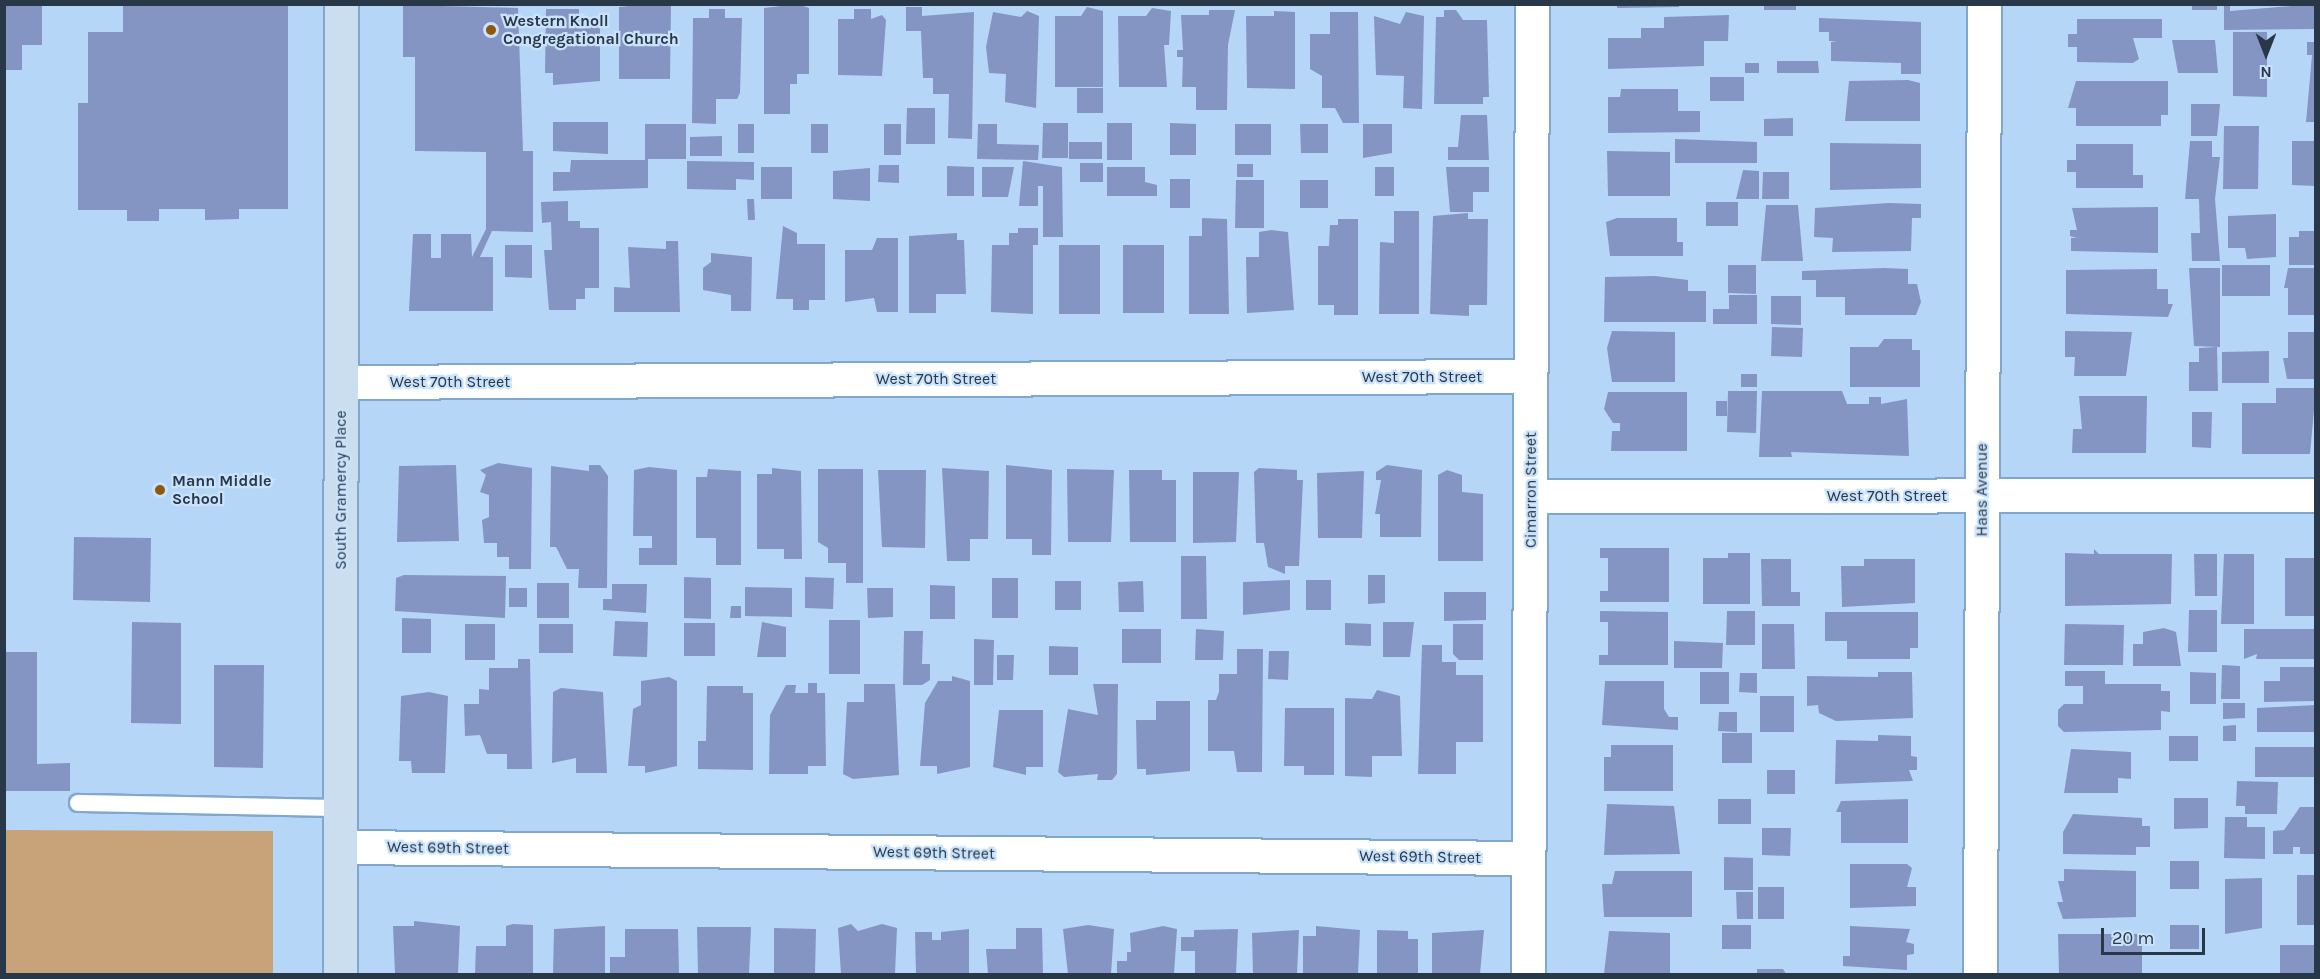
<!DOCTYPE html>
<style>
body{margin:0}
#map{position:relative;width:2320px;height:979px;overflow:hidden;background:#b6d6f7;font-family:Karla,sans-serif}
div>[style]{position:absolute}
[style*='--x']{left:calc(var(--x)*1px);top:calc(var(--y)*1px);width:calc(var(--w)*1px);rotate:calc(var(--a)*1deg)}
.green>*{inset:0;background:#c8a37a}
.building>*{inset:0;background:#8495c3}
.roads{filter:drop-shadow(2px 0 #80a7ce) drop-shadow(-2px 0 #80a7ce) drop-shadow(0 2px #80a7ce) drop-shadow(0 -2px #80a7ce)}
.lane>*{height:16px;margin:-8px;padding:0 8px;transform-origin:8px;border-radius:8px;background:#fff}
.street>*{height:33px;margin:-16.5px;padding:0 16.5px;transform-origin:16.5px;border-radius:16.5px;background:#fff}
.secondary>*{height:33px;margin:-16.5px;padding:0 16.5px;transform-origin:16.5px;border-radius:16.5px;background:#cadef0}
.dots>*{width:16px;height:16px;translate:-50% -50%;box-sizing:border-box;border:3px solid #cae2fb;border-radius:50%}
span{translate:-50% -50%;white-space:nowrap;text-align:center;line-height:1.15;-webkit-text-stroke:4.5px #cae2fb;paint-order:stroke}
.poi-label{font-size:16px;color:#283848;font-weight:700}
.left{translate:0 -50%;text-align:left}
.street-label{font-size:16px;color:#283848}
.frame{position:absolute;inset:0;border:6px solid #283848;pointer-events:none}
.north{position:absolute;left:2236px;top:24px;width:60px;height:60px;-webkit-text-stroke:4px #cae2fb;paint-order:stroke;rotate:180deg;font-size:16px;font-weight:700;line-height:24px;text-align:center;color:#283848}
.north::after{content:'';display:block;margin:auto;width:21px;height:27px;background:#283848;clip-path:polygon(50% 0,100% 100%,50% 72%,0 100%)}
.scale{position:absolute;left:2101px;top:928px;width:104px;height:27px;box-sizing:border-box;border:3px solid #283848;border-top:0;padding-left:8px;font-size:18px;line-height:21px;white-space:nowrap;color:#283848;-webkit-text-stroke:4px #cae2fb;paint-order:stroke}
</style>
<div id="map">
<div class="green">
<div style="clip-path:polygon(5px 830px,273px 831px,273px 974px,5px 974px)"></div>
</div>
<div class="building">
<div style="clip-path:polygon(4px 4px,42px 4px,42px 45px,22px 45px,22px 70px,4px 70px)"></div>
<div style="clip-path:polygon(123px 4px,288px 4px,288px 209px,239px 209px,239px 219px,205px 220px,205px 209px,159px 209px,159px 221px,127px 221px,127px 210px,78px 210px,78px 103px,88px 103px,88px 32px,123px 32px)"></div>
<div style="clip-path:polygon(650px 4px,671px 4px,670px 79px,619px 79px,619px 7px)"></div>
<div style="clip-path:polygon(798px 4px,809px 8px,809px 74px,797px 74px,797px 84px,790px 84px,790px 114px,764px 114px,764px 8px)"></div>
<div style="clip-path:polygon(1617px 4px,1679px 4px,1679px 7px,1617px 8px)"></div>
<div style="clip-path:polygon(1764px 4px,1796px 4px,1796px 10px,1764px 10px)"></div>
<div style="clip-path:polygon(2192px 4px,2217px 4px,2217px 10px,2192px 10px)"></div>
<div style="clip-path:polygon(2224px 4px,2230px 4px,2230px 11px,2316px 4px,2316px 29px,2224px 30px)"></div>
<div style="clip-path:polygon(403px 5px,518px 8px,523px 151px,533px 151px,533px 232px,492px 231px,480px 257px,493px 257px,493px 311px,409px 311px,413px 234px,431px 234px,431px 258px,441px 258px,441px 234px,471px 234px,472px 257px,486px 229px,486px 152px,415px 151px,415px 57px,403px 57px)"></div>
<div style="clip-path:polygon(906px 7px,922px 7px,922px 16px,974px 12px,972px 139px,948px 138px,949px 94px,933px 94px,933px 78px,923px 78px,921px 31px,906px 31px)"></div>
<div style="clip-path:polygon(1087px 7px,1103px 11px,1103px 87px,1055px 87px,1055px 16px,1081px 16px)"></div>
<div style="clip-path:polygon(1152px 8px,1171px 11px,1169px 45px,1164px 45px,1167px 87px,1119px 87px,1118px 16px,1146px 16px)"></div>
<div style="clip-path:polygon(546px 9px,579px 9px,579px 19px,600px 20px,600px 81px,553px 85px,553px 73px,545px 73px)"></div>
<div style="clip-path:polygon(709px 9px,725px 9px,725px 18px,742px 18px,740px 93px,737px 99px,716px 99px,716px 124px,692px 123px,693px 18px,709px 18px)"></div>
<div style="clip-path:polygon(854px 9px,871px 9px,871px 19px,882px 15px,886px 20px,882px 76px,838px 75px,838px 19px,854px 19px)"></div>
<div style="clip-path:polygon(1209px 10px,1235px 10px,1228px 45px,1227px 110px,1196px 110px,1196px 87px,1182px 87px,1183px 57px,1177px 57px,1177px 50px,1183px 50px,1181px 15px,1209px 15px)"></div>
<div style="clip-path:polygon(1444px 10px,1456px 10px,1463px 20px,1487px 20px,1489px 97px,1483px 97px,1483px 104px,1434px 104px,1436px 17px,1444px 17px)"></div>
<div style="clip-path:polygon(1027px 11px,1039px 16px,1036px 108px,1005px 102px,1006px 74px,989px 73px,986px 47px,993px 12px,1021px 17px)"></div>
<div style="clip-path:polygon(1274px 11px,1295px 12px,1295px 89px,1247px 88px,1246px 16px,1274px 16px)"></div>
<div style="clip-path:polygon(1330px 12px,1358px 12px,1359px 123px,1343px 123px,1335px 108px,1322px 108px,1322px 76px,1310px 69px,1310px 34px,1330px 34px)"></div>
<div style="clip-path:polygon(1406px 12px,1424px 16px,1422px 109px,1403px 108px,1404px 76px,1376px 75px,1374px 16px,1400px 24px)"></div>
<div style="clip-path:polygon(1729px 15px,1728px 41px,1704px 41px,1704px 66px,1608px 69px,1608px 38px,1641px 38px,1641px 28px,1664px 28px,1664px 17px)"></div>
<div style="clip-path:polygon(1819px 18px,1921px 22px,1921px 74px,1901px 74px,1901px 63px,1831px 61px,1831px 42px,1837px 41px,1829px 41px,1829px 32px,1819px 32px)"></div>
<div style="clip-path:polygon(2077px 19px,2162px 19px,2162px 38px,2133px 38px,2139px 59px,2133px 63px,2077px 62px,2077px 47px,2068px 47px,2068px 34px,2077px 34px)"></div>
<div style="clip-path:polygon(2233px 32px,2267px 32px,2267px 97px,2233px 96px)"></div>
<div style="clip-path:polygon(2172px 40px,2215px 40px,2218px 73px,2178px 73px)"></div>
<div style="clip-path:polygon(2307px 42px,2316px 42px,2316px 122px,2306px 122px,2312px 55px,2307px 55px)"></div>
<div style="clip-path:polygon(1777px 61px,1818px 61px,1819px 73px,1777px 73px)"></div>
<div style="clip-path:polygon(1745px 63px,1759px 63px,1759px 73px,1745px 73px)"></div>
<div style="clip-path:polygon(1710px 77px,1744px 77px,1744px 101px,1710px 101px)"></div>
<div style="clip-path:polygon(1908px 80px,1920px 83px,1920px 121px,1845px 121px,1849px 81px)"></div>
<div style="clip-path:polygon(2076px 81px,2168px 81px,2168px 115px,2161px 115px,2161px 126px,2076px 126px,2076px 108px,2068px 108px)"></div>
<div style="clip-path:polygon(1077px 88px,1103px 88px,1103px 113px,1077px 113px)"></div>
<div style="clip-path:polygon(1621px 89px,1678px 89px,1678px 111px,1700px 111px,1700px 132px,1608px 133px,1608px 97px,1620px 97px)"></div>
<div style="clip-path:polygon(2191px 104px,2220px 104px,2217px 136px,2191px 136px)"></div>
<div style="clip-path:polygon(907px 108px,935px 108px,935px 144px,906px 144px)"></div>
<div style="clip-path:polygon(1461px 115px,1487px 115px,1489px 160px,1448px 160px,1448px 147px,1458px 147px)"></div>
<div style="clip-path:polygon(1793px 118px,1793px 136px,1764px 136px,1764px 119px)"></div>
<div style="clip-path:polygon(553px 122px,608px 122px,608px 154px,553px 151px)"></div>
<div style="clip-path:polygon(1043px 123px,1068px 123px,1068px 158px,1042px 158px)"></div>
<div style="clip-path:polygon(1107px 123px,1132px 123px,1132px 160px,1107px 160px)"></div>
<div style="clip-path:polygon(1170px 123px,1196px 124px,1196px 155px,1170px 155px)"></div>
<div style="clip-path:polygon(645px 124px,686px 124px,686px 159px,648px 159px,648px 188px,553px 191px,553px 172px,570px 172px,571px 160px,645px 160px)"></div>
<div style="clip-path:polygon(738px 124px,754px 124px,754px 153px,738px 153px)"></div>
<div style="clip-path:polygon(811px 124px,828px 124px,828px 153px,811px 153px)"></div>
<div style="clip-path:polygon(884px 124px,901px 124px,901px 155px,884px 155px)"></div>
<div style="clip-path:polygon(978px 124px,997px 124px,997px 144px,1039px 145px,1038px 160px,977px 159px)"></div>
<div style="clip-path:polygon(1235px 124px,1271px 124px,1271px 155px,1235px 155px)"></div>
<div style="clip-path:polygon(1300px 124px,1328px 124px,1328px 153px,1301px 153px)"></div>
<div style="clip-path:polygon(1363px 124px,1392px 124px,1392px 153px,1363px 158px)"></div>
<div style="clip-path:polygon(2224px 126px,2259px 126px,2258px 189px,2223px 189px)"></div>
<div style="clip-path:polygon(722px 136px,722px 156px,690px 156px,690px 137px)"></div>
<div style="clip-path:polygon(1675px 139px,1757px 142px,1757px 163px,1675px 163px)"></div>
<div style="clip-path:polygon(2190px 141px,2212px 141px,2212px 157px,2220px 157px,2215px 199px,2220px 261px,2192px 261px,2191px 233px,2200px 233px,2199px 199px,2185px 199px)"></div>
<div style="clip-path:polygon(2292px 141px,2316px 141px,2316px 186px,2292px 185px)"></div>
<div style="clip-path:polygon(1069px 142px,1102px 142px,1102px 159px,1069px 159px)"></div>
<div style="clip-path:polygon(1830px 143px,1921px 144px,1921px 188px,1830px 190px)"></div>
<div style="clip-path:polygon(2076px 144px,2133px 144px,2133px 175px,2143px 175px,2143px 188px,2076px 188px,2076px 172px,2067px 172px,2067px 160px,2076px 160px)"></div>
<div style="clip-path:polygon(1607px 151px,1670px 152px,1670px 196px,1608px 196px)"></div>
<div style="clip-path:polygon(687px 161px,754px 162px,754px 180px,736px 179px,736px 190px,687px 189px)"></div>
<div style="clip-path:polygon(1023px 161px,1062px 167px,1063px 237px,1043px 237px,1043px 186px,1038px 186px,1038px 206px,1019px 206px)"></div>
<div style="clip-path:polygon(1080px 163px,1103px 163px,1103px 182px,1080px 182px)"></div>
<div style="clip-path:polygon(1237px 164px,1253px 164px,1253px 177px,1237px 177px)"></div>
<div style="clip-path:polygon(879px 165px,899px 165px,899px 183px,878px 182px)"></div>
<div style="clip-path:polygon(947px 166px,974px 167px,974px 196px,947px 196px)"></div>
<div style="clip-path:polygon(761px 167px,792px 167px,792px 199px,761px 199px)"></div>
<div style="clip-path:polygon(982px 167px,1014px 167px,1008px 197px,982px 197px)"></div>
<div style="clip-path:polygon(1107px 167px,1145px 167px,1145px 182px,1157px 185px,1157px 196px,1107px 196px)"></div>
<div style="clip-path:polygon(1375px 167px,1394px 167px,1394px 196px,1375px 196px)"></div>
<div style="clip-path:polygon(1446px 167px,1489px 167px,1489px 192px,1473px 192px,1473px 212px,1450px 212px)"></div>
<div style="clip-path:polygon(870px 168px,870px 201px,833px 199px,833px 171px)"></div>
<div style="clip-path:polygon(1743px 170px,1759px 171px,1759px 199px,1736px 199px)"></div>
<div style="clip-path:polygon(1763px 172px,1789px 172px,1789px 199px,1762px 199px)"></div>
<div style="clip-path:polygon(1170px 179px,1190px 179px,1190px 208px,1170px 208px)"></div>
<div style="clip-path:polygon(1236px 180px,1264px 180px,1264px 228px,1235px 228px)"></div>
<div style="clip-path:polygon(1300px 180px,1328px 180px,1328px 208px,1300px 208px)"></div>
<div style="clip-path:polygon(747px 199px,754px 199px,755px 220px,748px 220px)"></div>
<div style="clip-path:polygon(568px 201px,568px 221px,580px 221px,580px 228px,599px 228px,599px 288px,585px 288px,585px 299px,576px 299px,576px 310px,549px 310px,544px 250px,552px 250px,551px 222px,542px 223px,541px 202px)"></div>
<div style="clip-path:polygon(1706px 202px,1738px 202px,1738px 226px,1706px 226px)"></div>
<div style="clip-path:polygon(1889px 203px,1921px 204px,1921px 218px,1912px 218px,1911px 251px,1832px 252px,1833px 238px,1814px 237px,1815px 208px)"></div>
<div style="clip-path:polygon(1766px 205px,1798px 205px,1803px 261px,1761px 261px)"></div>
<div style="clip-path:polygon(2158px 207px,2158px 253px,2071px 251px,2071px 238px,2077px 238px,2070px 236px,2070px 230px,2077px 230px,2072px 208px)"></div>
<div style="clip-path:polygon(1394px 211px,1419px 211px,1419px 314px,1379px 314px,1380px 242px,1394px 243px)"></div>
<div style="clip-path:polygon(1468px 213px,1468px 219px,1488px 219px,1487px 305px,1469px 305px,1469px 316px,1430px 314px,1433px 216px)"></div>
<div style="clip-path:polygon(2276px 214px,2276px 257px,2247px 259px,2245px 248px,2228px 248px,2228px 216px)"></div>
<div style="clip-path:polygon(1202px 218px,1227px 219px,1229px 314px,1189px 314px,1189px 236px,1202px 236px)"></div>
<div style="clip-path:polygon(1617px 218px,1677px 218px,1677px 242px,1683px 242px,1683px 256px,1610px 256px,1606px 222px)"></div>
<div style="clip-path:polygon(1338px 219px,1358px 219px,1358px 315px,1334px 315px,1334px 305px,1318px 305px,1318px 246px,1329px 246px,1330px 225px,1338px 225px)"></div>
<div style="clip-path:polygon(783px 226px,797px 233px,797px 244px,825px 244px,825px 300px,809px 300px,809px 310px,793px 310px,793px 299px,776px 299px)"></div>
<div style="clip-path:polygon(1018px 228px,1038px 228px,1038px 245px,1033px 245px,1033px 314px,991px 312px,992px 245px,1009px 245px,1009px 233px,1018px 233px)"></div>
<div style="clip-path:polygon(1271px 230px,1288px 232px,1294px 310px,1247px 313px,1246px 257px,1259px 257px,1259px 232px)"></div>
<div style="clip-path:polygon(2299px 231px,2316px 231px,2316px 265px,2289px 265px,2289px 237px,2299px 237px)"></div>
<div style="clip-path:polygon(957px 233px,957px 240px,964px 240px,966px 294px,936px 294px,936px 313px,909px 313px,909px 236px)"></div>
<div style="clip-path:polygon(877px 238px,898px 238px,898px 312px,877px 312px,874px 298px,845px 302px,845px 250px,872px 250px)"></div>
<div style="clip-path:polygon(666px 241px,678px 241px,680px 312px,614px 312px,614px 287px,630px 288px,628px 247px,666px 249px)"></div>
<div style="clip-path:polygon(505px 245px,532px 245px,532px 278px,505px 277px)"></div>
<div style="clip-path:polygon(1059px 245px,1100px 245px,1100px 314px,1059px 314px)"></div>
<div style="clip-path:polygon(1123px 245px,1164px 245px,1164px 313px,1123px 313px)"></div>
<div style="clip-path:polygon(711px 253px,752px 257px,751px 311px,731px 311px,731px 295px,703px 290px,703px 268px,711px 262px)"></div>
<div style="clip-path:polygon(1728px 265px,1756px 265px,1756px 294px,1728px 293px)"></div>
<div style="clip-path:polygon(2222px 265px,2270px 265px,2270px 296px,2222px 296px)"></div>
<div style="clip-path:polygon(1884px 268px,1908px 269px,1908px 284px,1917px 284px,1921px 302px,1916px 315px,1845px 315px,1845px 297px,1816px 297px,1816px 280px,1802px 280px,1802px 271px)"></div>
<div style="clip-path:polygon(2189px 268px,2220px 268px,2220px 347px,2194px 346px)"></div>
<div style="clip-path:polygon(2288px 268px,2316px 268px,2316px 315px,2288px 315px,2288px 288px,2284px 288px)"></div>
<div style="clip-path:polygon(2157px 269px,2157px 289px,2168px 289px,2168px 304px,2173px 304px,2168px 317px,2066px 314px,2066px 270px)"></div>
<div style="clip-path:polygon(1655px 276px,1688px 280px,1688px 291px,1706px 291px,1706px 322px,1604px 322px,1605px 277px)"></div>
<div style="clip-path:polygon(1729px 295px,1757px 295px,1757px 324px,1713px 324px,1713px 309px,1729px 309px)"></div>
<div style="clip-path:polygon(1771px 296px,1801px 296px,1801px 325px,1771px 324px)"></div>
<div style="clip-path:polygon(1772px 327px,1803px 328px,1802px 357px,1771px 356px)"></div>
<div style="clip-path:polygon(1612px 331px,1675px 332px,1675px 382px,1612px 382px,1607px 348px)"></div>
<div style="clip-path:polygon(2065px 331px,2132px 332px,2126px 376px,2074px 376px,2075px 357px,2065px 357px)"></div>
<div style="clip-path:polygon(2288px 332px,2316px 332px,2316px 379px,2287px 379px,2283px 358px,2288px 358px)"></div>
<div style="clip-path:polygon(1884px 339px,1912px 339px,1912px 350px,1920px 350px,1920px 387px,1850px 387px,1850px 347px,1878px 347px)"></div>
<div style="clip-path:polygon(2217px 347px,2218px 391px,2189px 391px,2189px 362px,2199px 362px,2199px 348px)"></div>
<div style="clip-path:polygon(2269px 351px,2269px 383px,2222px 383px,2222px 352px)"></div>
<div style="clip-path:polygon(1741px 374px,1757px 374px,1757px 387px,1741px 387px)"></div>
<div style="clip-path:polygon(2276px 388px,2316px 388px,2310px 454px,2242px 454px,2242px 403px,2276px 403px)"></div>
<div style="clip-path:polygon(1728px 391px,1757px 391px,1756px 433px,1727px 432px)"></div>
<div style="clip-path:polygon(1762px 391px,1842px 391px,1847px 404px,1869px 404px,1869px 397px,1881px 397px,1881px 404px,1907px 399px,1909px 456px,1791px 452px,1792px 457px,1759px 457px)"></div>
<div style="clip-path:polygon(1608px 392px,1687px 392px,1687px 451px,1611px 451px,1612px 431px,1620px 431px,1620px 423px,1613px 423px,1604px 409px)"></div>
<div style="clip-path:polygon(2079px 396px,2147px 396px,2146px 453px,2072px 453px,2073px 429px,2082px 429px)"></div>
<div style="clip-path:polygon(1716px 401px,1727px 401px,1727px 416px,1716px 416px)"></div>
<div style="clip-path:polygon(2192px 412px,2212px 412px,2211px 448px,2192px 447px)"></div>
<div style="clip-path:polygon(498px 463px,532px 468px,531px 569px,509px 569px,509px 557px,497px 557px,497px 543px,484px 543px,482px 520px,489px 517px,489px 495px,480px 492px,486px 475px,480px 470px)"></div>
<div style="clip-path:polygon(456px 465px,459px 541px,397px 542px,399px 466px)"></div>
<div style="clip-path:polygon(589px 465px,600px 465px,608px 476px,607px 588px,578px 588px,579px 569px,567px 569px,556px 547px,550px 547px,551px 466px,589px 471px)"></div>
<div style="clip-path:polygon(1006px 465px,1052px 470px,1051px 555px,1032px 555px,1032px 539px,1006px 539px)"></div>
<div style="clip-path:polygon(1387px 465px,1422px 470px,1421px 537px,1380px 537px,1380px 514px,1375px 514px,1381px 480px,1376px 480px,1376px 472px)"></div>
<div style="clip-path:polygon(649px 467px,677px 470px,677px 565px,639px 565px,639px 548px,652px 548px,652px 536px,633px 536px,634px 470px)"></div>
<div style="clip-path:polygon(772px 468px,801px 471px,802px 559px,784px 559px,784px 549px,757px 549px,757px 474px,772px 474px)"></div>
<div style="clip-path:polygon(942px 468px,989px 471px,988px 539px,970px 539px,970px 561px,947px 561px)"></div>
<div style="clip-path:polygon(1259px 468px,1297px 470px,1297px 480px,1303px 480px,1299px 566px,1285px 566px,1285px 574px,1268px 567px,1264px 543px,1256px 543px,1254px 472px)"></div>
<div style="clip-path:polygon(708px 469px,741px 471px,741px 565px,716px 565px,716px 538px,696px 538px,696px 477px,707px 477px)"></div>
<div style="clip-path:polygon(818px 469px,863px 469px,863px 583px,846px 583px,846px 563px,828px 563px,828px 548px,818px 542px)"></div>
<div style="clip-path:polygon(1067px 469px,1114px 470px,1111px 542px,1068px 542px)"></div>
<div style="clip-path:polygon(878px 470px,926px 470px,925px 548px,882px 547px)"></div>
<div style="clip-path:polygon(1129px 470px,1162px 470px,1162px 480px,1176px 480px,1176px 542px,1130px 542px)"></div>
<div style="clip-path:polygon(1447px 470px,1462px 475px,1462px 492px,1483px 494px,1483px 561px,1438px 561px,1438px 475px)"></div>
<div style="clip-path:polygon(1364px 471px,1362px 538px,1318px 538px,1317px 473px)"></div>
<div style="clip-path:polygon(1193px 472px,1239px 472px,1236px 542px,1193px 543px)"></div>
<div style="clip-path:polygon(74px 537px,151px 538px,150px 602px,73px 600px)"></div>
<div style="clip-path:polygon(1600px 548px,1669px 548px,1669px 602px,1600px 602px,1600px 591px,1608px 591px,1608px 558px,1600px 558px)"></div>
<div style="clip-path:polygon(2094px 549px,2099px 554px,2172px 554px,2171px 604px,2065px 606px,2065px 553px,2094px 554px)"></div>
<div style="clip-path:polygon(1728px 553px,1750px 553px,1750px 604px,1703px 604px,1703px 558px,1728px 558px)"></div>
<div style="clip-path:polygon(2194px 554px,2217px 554px,2217px 596px,2195px 596px)"></div>
<div style="clip-path:polygon(2224px 554px,2254px 554px,2254px 624px,2221px 624px)"></div>
<div style="clip-path:polygon(1181px 556px,1206px 556px,1207px 619px,1181px 619px)"></div>
<div style="clip-path:polygon(2285px 558px,2316px 558px,2316px 616px,2285px 616px)"></div>
<div style="clip-path:polygon(1761px 559px,1791px 559px,1791px 592px,1800px 592px,1800px 606px,1762px 606px)"></div>
<div style="clip-path:polygon(1864px 559px,1915px 559px,1915px 603px,1842px 607px,1841px 566px,1864px 566px)"></div>
<div style="clip-path:polygon(404px 575px,506px 576px,505px 618px,395px 611px,396px 578px)"></div>
<div style="clip-path:polygon(1368px 575px,1385px 575px,1385px 603px,1368px 604px)"></div>
<div style="clip-path:polygon(684px 577px,711px 578px,711px 619px,684px 618px)"></div>
<div style="clip-path:polygon(805px 577px,834px 578px,833px 609px,805px 608px)"></div>
<div style="clip-path:polygon(992px 578px,1018px 578px,1018px 618px,992px 618px)"></div>
<div style="clip-path:polygon(1290px 580px,1290px 610px,1243px 615px,1243px 582px)"></div>
<div style="clip-path:polygon(1306px 580px,1331px 580px,1331px 610px,1306px 610px)"></div>
<div style="clip-path:polygon(1055px 581px,1081px 581px,1081px 610px,1055px 610px)"></div>
<div style="clip-path:polygon(1143px 581px,1144px 612px,1119px 612px,1118px 582px)"></div>
<div style="clip-path:polygon(537px 583px,569px 583px,569px 618px,537px 618px)"></div>
<div style="clip-path:polygon(612px 584px,647px 584px,646px 613px,603px 610px,603px 599px,612px 599px)"></div>
<div style="clip-path:polygon(930px 585px,955px 586px,955px 619px,930px 619px)"></div>
<div style="clip-path:polygon(745px 587px,792px 588px,792px 617px,745px 616px)"></div>
<div style="clip-path:polygon(509px 588px,527px 588px,527px 607px,509px 607px)"></div>
<div style="clip-path:polygon(867px 588px,893px 588px,893px 617px,868px 618px)"></div>
<div style="clip-path:polygon(1444px 592px,1486px 592px,1486px 620px,1444px 621px)"></div>
<div style="clip-path:polygon(731px 606px,741px 606px,741px 618px,730px 618px)"></div>
<div style="clip-path:polygon(2189px 610px,2217px 610px,2217px 652px,2188px 652px)"></div>
<div style="clip-path:polygon(1600px 611px,1668px 612px,1668px 665px,1599px 665px,1599px 655px,1608px 655px,1608px 622px,1600px 622px)"></div>
<div style="clip-path:polygon(1727px 611px,1755px 611px,1755px 645px,1726px 645px)"></div>
<div style="clip-path:polygon(1825px 612px,1918px 612px,1918px 648px,1910px 648px,1910px 659px,1847px 659px,1847px 641px,1825px 641px)"></div>
<div style="clip-path:polygon(402px 618px,431px 619px,431px 653px,402px 653px)"></div>
<div style="clip-path:polygon(829px 620px,860px 620px,860px 674px,829px 674px)"></div>
<div style="clip-path:polygon(615px 621px,648px 622px,647px 657px,613px 656px)"></div>
<div style="clip-path:polygon(132px 622px,181px 623px,181px 724px,131px 723px)"></div>
<div style="clip-path:polygon(762px 622px,786px 627px,786px 657px,757px 657px)"></div>
<div style="clip-path:polygon(1383px 622px,1414px 622px,1410px 657px,1383px 657px)"></div>
<div style="clip-path:polygon(684px 623px,715px 623px,715px 656px,684px 656px)"></div>
<div style="clip-path:polygon(1345px 623px,1371px 624px,1371px 646px,1345px 645px)"></div>
<div style="clip-path:polygon(465px 624px,495px 624px,495px 660px,465px 660px)"></div>
<div style="clip-path:polygon(539px 624px,573px 624px,573px 653px,539px 653px)"></div>
<div style="clip-path:polygon(1453px 624px,1483px 624px,1483px 660px,1459px 660px,1453px 654px)"></div>
<div style="clip-path:polygon(1762px 624px,1794px 624px,1795px 669px,1762px 669px)"></div>
<div style="clip-path:polygon(2065px 624px,2124px 625px,2123px 665px,2064px 665px)"></div>
<div style="clip-path:polygon(2164px 628px,2176px 632px,2181px 666px,2133px 666px,2133px 644px,2143px 644px,2143px 632px)"></div>
<div style="clip-path:polygon(1122px 629px,1161px 629px,1161px 663px,1122px 663px)"></div>
<div style="clip-path:polygon(1196px 629px,1224px 631px,1223px 660px,1195px 660px)"></div>
<div style="clip-path:polygon(2244px 629px,2316px 629px,2316px 659px,2256px 659px,2257px 654px,2244px 659px)"></div>
<div style="clip-path:polygon(904px 631px,923px 631px,922px 664px,930px 664px,930px 680px,922px 685px,903px 685px)"></div>
<div style="clip-path:polygon(974px 639px,994px 640px,993px 685px,974px 685px)"></div>
<div style="clip-path:polygon(1674px 641px,1723px 643px,1722px 668px,1674px 668px)"></div>
<div style="clip-path:polygon(1422px 645px,1442px 645px,1442px 662px,1456px 662px,1456px 675px,1483px 675px,1483px 742px,1456px 742px,1456px 774px,1418px 774px)"></div>
<div style="clip-path:polygon(1049px 646px,1078px 647px,1078px 675px,1049px 675px)"></div>
<div style="clip-path:polygon(1237px 649px,1263px 649px,1262px 772px,1237px 772px,1234px 751px,1208px 751px,1208px 700px,1216px 700px,1219px 692px,1219px 674px,1237px 674px)"></div>
<div style="clip-path:polygon(1269px 651px,1289px 651px,1288px 680px,1268px 679px)"></div>
<div style="clip-path:polygon(4px 652px,37px 652px,37px 764px,70px 763px,70px 791px,4px 791px)"></div>
<div style="clip-path:polygon(997px 655px,1014px 655px,1013px 680px,997px 680px)"></div>
<div style="clip-path:polygon(518px 659px,530px 659px,532px 769px,507px 769px,507px 754px,487px 754px,480px 735px,465px 736px,464px 704px,479px 704px,479px 689px,489px 690px,489px 668px,518px 668px)"></div>
<div style="clip-path:polygon(214px 665px,264px 665px,263px 768px,214px 767px)"></div>
<div style="clip-path:polygon(2222px 665px,2240px 666px,2240px 699px,2221px 699px)"></div>
<div style="clip-path:polygon(2280px 667px,2316px 667px,2316px 701px,2264px 702px,2264px 681px,2280px 681px)"></div>
<div style="clip-path:polygon(2065px 671px,2105px 671px,2105px 684px,2161px 684px,2161px 691px,2170px 691px,2170px 712px,2161px 711px,2161px 730px,2064px 732px,2058px 726px,2058px 710px,2064px 704px,2083px 704px,2083px 686px,2065px 686px)"></div>
<div style="clip-path:polygon(1700px 672px,1729px 672px,1729px 704px,1700px 704px)"></div>
<div style="clip-path:polygon(1878px 672px,1912px 672px,1913px 718px,1836px 721px,1819px 713px,1818px 705px,1807px 706px,1807px 676px,1878px 677px)"></div>
<div style="clip-path:polygon(2190px 672px,2216px 673px,2216px 704px,2190px 704px)"></div>
<div style="clip-path:polygon(1740px 673px,1757px 673px,1757px 693px,1739px 692px)"></div>
<div style="clip-path:polygon(952px 676px,970px 681px,970px 767px,937px 774px,937px 766px,920px 766px,925px 703px,938px 681px,952px 681px)"></div>
<div style="clip-path:polygon(669px 677px,677px 681px,677px 766px,645px 773px,645px 766px,628px 766px,633px 709px,641px 705px,641px 681px)"></div>
<div style="clip-path:polygon(1605px 681px,1664px 681px,1664px 709px,1669px 717px,1678px 717px,1678px 730px,1602px 725px)"></div>
<div style="clip-path:polygon(808px 683px,817px 683px,817px 693px,825px 693px,826px 766px,808px 766px,808px 774px,769px 774px,770px 715px,786px 685px,796px 685px,795px 693px,808px 693px)"></div>
<div style="clip-path:polygon(864px 684px,895px 684px,899px 775px,853px 779px,843px 774px,847px 702px,864px 702px)"></div>
<div style="clip-path:polygon(1093px 684px,1118px 684px,1117px 774px,1112px 780px,1097px 780px,1098px 774px,1064px 777px,1058px 772px,1068px 709px,1098px 715px)"></div>
<div style="clip-path:polygon(707px 686px,743px 686px,743px 693px,753px 693px,753px 770px,698px 769px,698px 741px,706px 741px)"></div>
<div style="clip-path:polygon(561px 688px,603px 692px,607px 773px,576px 773px,576px 758px,552px 763px,553px 692px)"></div>
<div style="clip-path:polygon(1377px 690px,1400px 696px,1402px 756px,1372px 756px,1372px 777px,1345px 776px,1345px 698px,1372px 699px)"></div>
<div style="clip-path:polygon(429px 692px,448px 696px,445px 773px,412px 773px,411px 761px,399px 761px,401px 696px)"></div>
<div style="clip-path:polygon(1760px 696px,1794px 696px,1794px 732px,1760px 732px)"></div>
<div style="clip-path:polygon(1156px 701px,1190px 701px,1190px 771px,1146px 775px,1146px 769px,1137px 769px,1136px 720px,1156px 720px)"></div>
<div style="clip-path:polygon(2223px 703px,2245px 703px,2245px 718px,2223px 719px)"></div>
<div style="clip-path:polygon(2316px 705px,2316px 732px,2257px 732px,2257px 708px)"></div>
<div style="clip-path:polygon(1285px 708px,1334px 708px,1334px 775px,1304px 775px,1304px 766px,1284px 766px)"></div>
<div style="clip-path:polygon(999px 710px,1043px 710px,1043px 767px,1026px 767px,1026px 775px,993px 767px)"></div>
<div style="clip-path:polygon(1719px 712px,1737px 712px,1737px 732px,1718px 731px)"></div>
<div style="clip-path:polygon(2236px 725px,2236px 741px,2223px 741px,2223px 726px)"></div>
<div style="clip-path:polygon(1722px 733px,1752px 733px,1752px 763px,1722px 763px)"></div>
<div style="clip-path:polygon(1878px 735px,1911px 736px,1911px 756px,1917px 757px,1917px 770px,1909px 770px,1913px 781px,1835px 784px,1836px 740px,1878px 741px)"></div>
<div style="clip-path:polygon(2169px 736px,2198px 736px,2198px 761px,2169px 761px)"></div>
<div style="clip-path:polygon(1611px 745px,1673px 745px,1673px 791px,1604px 791px,1604px 757px,1611px 757px)"></div>
<div style="clip-path:polygon(2255px 747px,2316px 747px,2316px 777px,2255px 777px)"></div>
<div style="clip-path:polygon(2071px 749px,2131px 752px,2131px 779px,2118px 778px,2118px 793px,2064px 793px)"></div>
<div style="clip-path:polygon(1767px 770px,1795px 770px,1795px 794px,1767px 794px)"></div>
<div style="clip-path:polygon(2237px 781px,2278px 782px,2277px 814px,2245px 814px,2245px 806px,2236px 806px)"></div>
<div style="clip-path:polygon(2174px 798px,2208px 798px,2208px 828px,2174px 829px)"></div>
<div style="clip-path:polygon(1718px 799px,1751px 799px,1751px 824px,1718px 824px)"></div>
<div style="clip-path:polygon(1908px 799px,1908px 843px,1841px 843px,1841px 812px,1836px 812px,1841px 801px)"></div>
<div style="clip-path:polygon(1607px 804px,1674px 806px,1680px 854px,1604px 855px)"></div>
<div style="clip-path:polygon(2300px 807px,2316px 807px,2316px 854px,2300px 854px,2300px 847px,2293px 847px,2293px 854px,2273px 854px,2273px 831px,2284px 830px)"></div>
<div style="clip-path:polygon(2073px 814px,2142px 818px,2142px 826px,2150px 826px,2150px 847px,2136px 847px,2136px 855px,2063px 854px,2063px 832px)"></div>
<div style="clip-path:polygon(2225px 817px,2247px 817px,2247px 827px,2265px 827px,2265px 859px,2224px 858px)"></div>
<div style="clip-path:polygon(1762px 828px,1791px 828px,1790px 856px,1762px 855px)"></div>
<div style="clip-path:polygon(1724px 857px,1753px 858px,1753px 890px,1724px 890px)"></div>
<div style="clip-path:polygon(2170px 861px,2199px 861px,2199px 889px,2170px 889px)"></div>
<div style="clip-path:polygon(1850px 864px,1907px 864px,1912px 868px,1907px 887px,1916px 887px,1916px 906px,1850px 908px)"></div>
<div style="clip-path:polygon(2064px 869px,2136px 871px,2136px 917px,2063px 919px,2057px 902px,2063px 902px,2058px 881px,2064px 881px)"></div>
<div style="clip-path:polygon(1636px 871px,1692px 871px,1692px 917px,1604px 917px,1602px 884px,1612px 884px,1615px 871px)"></div>
<div style="clip-path:polygon(2297px 875px,2316px 875px,2316px 925px,2297px 925px)"></div>
<div style="clip-path:polygon(2262px 878px,2262px 928px,2225px 934px,2225px 879px)"></div>
<div style="clip-path:polygon(1758px 887px,1784px 887px,1784px 919px,1758px 919px)"></div>
<div style="clip-path:polygon(1736px 892px,1753px 892px,1753px 919px,1737px 919px)"></div>
<div style="clip-path:polygon(414px 921px,460px 926px,458px 974px,395px 974px,393px 926px,414px 926px)"></div>
<div style="clip-path:polygon(513px 924px,533px 925px,533px 974px,475px 974px,476px 946px,506px 946px,506px 926px)"></div>
<div style="clip-path:polygon(851px 924px,858px 931px,882px 924px,897px 928px,895px 974px,841px 974px,838px 928px)"></div>
<div style="clip-path:polygon(1088px 925px,1114px 929px,1111px 974px,1068px 974px,1063px 929px)"></div>
<div style="clip-path:polygon(1722px 925px,1751px 925px,1751px 949px,1722px 949px)"></div>
<div style="clip-path:polygon(2170px 925px,2199px 925px,2199px 949px,2170px 949px)"></div>
<div style="clip-path:polygon(605px 926px,605px 974px,553px 974px,554px 929px)"></div>
<div style="clip-path:polygon(1163px 926px,1177px 929px,1174px 974px,1117px 974px,1117px 961px,1127px 961px,1127px 952px,1131px 952px,1130px 933px)"></div>
<div style="clip-path:polygon(1316px 926px,1360px 930px,1358px 974px,1303px 974px,1303px 936px,1316px 936px)"></div>
<div style="clip-path:polygon(1850px 926px,1910px 929px,1906px 942px,1914px 944px,1914px 954px,1907px 955px,1907px 970px,1843px 966px,1843px 956px,1850px 956px)"></div>
<div style="clip-path:polygon(697px 927px,751px 927px,749px 974px,698px 974px)"></div>
<div style="clip-path:polygon(774px 928px,816px 929px,815px 974px,774px 974px)"></div>
<div style="clip-path:polygon(1016px 928px,1042px 928px,1043px 974px,988px 974px,986px 949px,1016px 949px)"></div>
<div style="clip-path:polygon(625px 929px,678px 929px,679px 974px,610px 974px,610px 957px,625px 957px)"></div>
<div style="clip-path:polygon(969px 929px,969px 974px,916px 974px,915px 932px,932px 932px,932px 940px,941px 940px,941px 932px)"></div>
<div style="clip-path:polygon(1238px 929px,1236px 974px,1195px 974px,1195px 951px,1181px 951px,1181px 937px,1194px 937px,1194px 930px)"></div>
<div style="clip-path:polygon(1299px 930px,1297px 974px,1253px 974px,1252px 933px)"></div>
<div style="clip-path:polygon(1377px 930px,1408px 931px,1408px 939px,1418px 939px,1418px 974px,1377px 974px)"></div>
<div style="clip-path:polygon(1484px 930px,1480px 974px,1432px 974px,1432px 933px)"></div>
<div style="clip-path:polygon(1609px 931px,1670px 933px,1670px 974px,1604px 974px)"></div>
<div style="clip-path:polygon(2058px 934px,2142px 934px,2142px 974px,2059px 974px)"></div>
<div style="clip-path:polygon(2280px 945px,2316px 945px,2316px 974px,2280px 974px)"></div>
<div style="clip-path:polygon(1757px 969px,1783px 969px,1786px 974px,1757px 974px)"></div>
</div>
<div class="roads">
<div class="lane">
<div style="--x:78;--y:803;--w:262;--a:1.1"></div>
</div>
<div class="street">
<div style="--x:341;--y:382;--w:1189;--a:-0.29"></div>
<div style="--x:1531;--y:496;--w:785;--a:-0.07"></div>
<div style="--x:340;--y:847;--w:1188;--a:0.53"></div>
<div style="--x:1528;--y:974;--w:970;--a:-89.76"></div>
<div style="--x:1980;--y:974;--w:970;--a:-89.76"></div>
</div>
<div class="secondary">
<div style="--x:340;--y:974;--w:970;--a:-89.94"></div>
</div>
</div>
<div class="dots">
<div style="left:491px;top:30px;background:#8d5808"></div>
<div style="left:160px;top:490px;background:#8d5808"></div>
</div>
<div class="poi-label">
<span class="left" style="left:503px;top:30px">Western Knoll<br>Congregational Church</span>
<span class="left" style="left:172px;top:490px">Mann Middle<br>School</span>
</div>
<div class="street-label">
<span style="left:1422px;top:377px">West 70th Street</span>
<span style="left:936px;top:379px">West 70th Street</span>
<span style="left:450px;top:382px">West 70th Street</span>
<span style="left:341px;top:490px;rotate:-90deg">South Gramercy Place</span>
<span style="left:1531px;top:490px;rotate:-90deg">Cimarron Street</span>
<span style="left:1982px;top:490px;rotate:-90deg">Haas Avenue</span>
<span style="left:1887px;top:496px">West 70th Street</span>
<span style="left:448px;top:848px;rotate:1deg">West 69th Street</span>
<span style="left:934px;top:853px;rotate:1deg">West 69th Street</span>
<span style="left:1420px;top:857px;rotate:1deg">West 69th Street</span>
</div>
<div class="frame"></div>
<div class="north">N</div>
<div class="scale">20 m</div>
</div>
